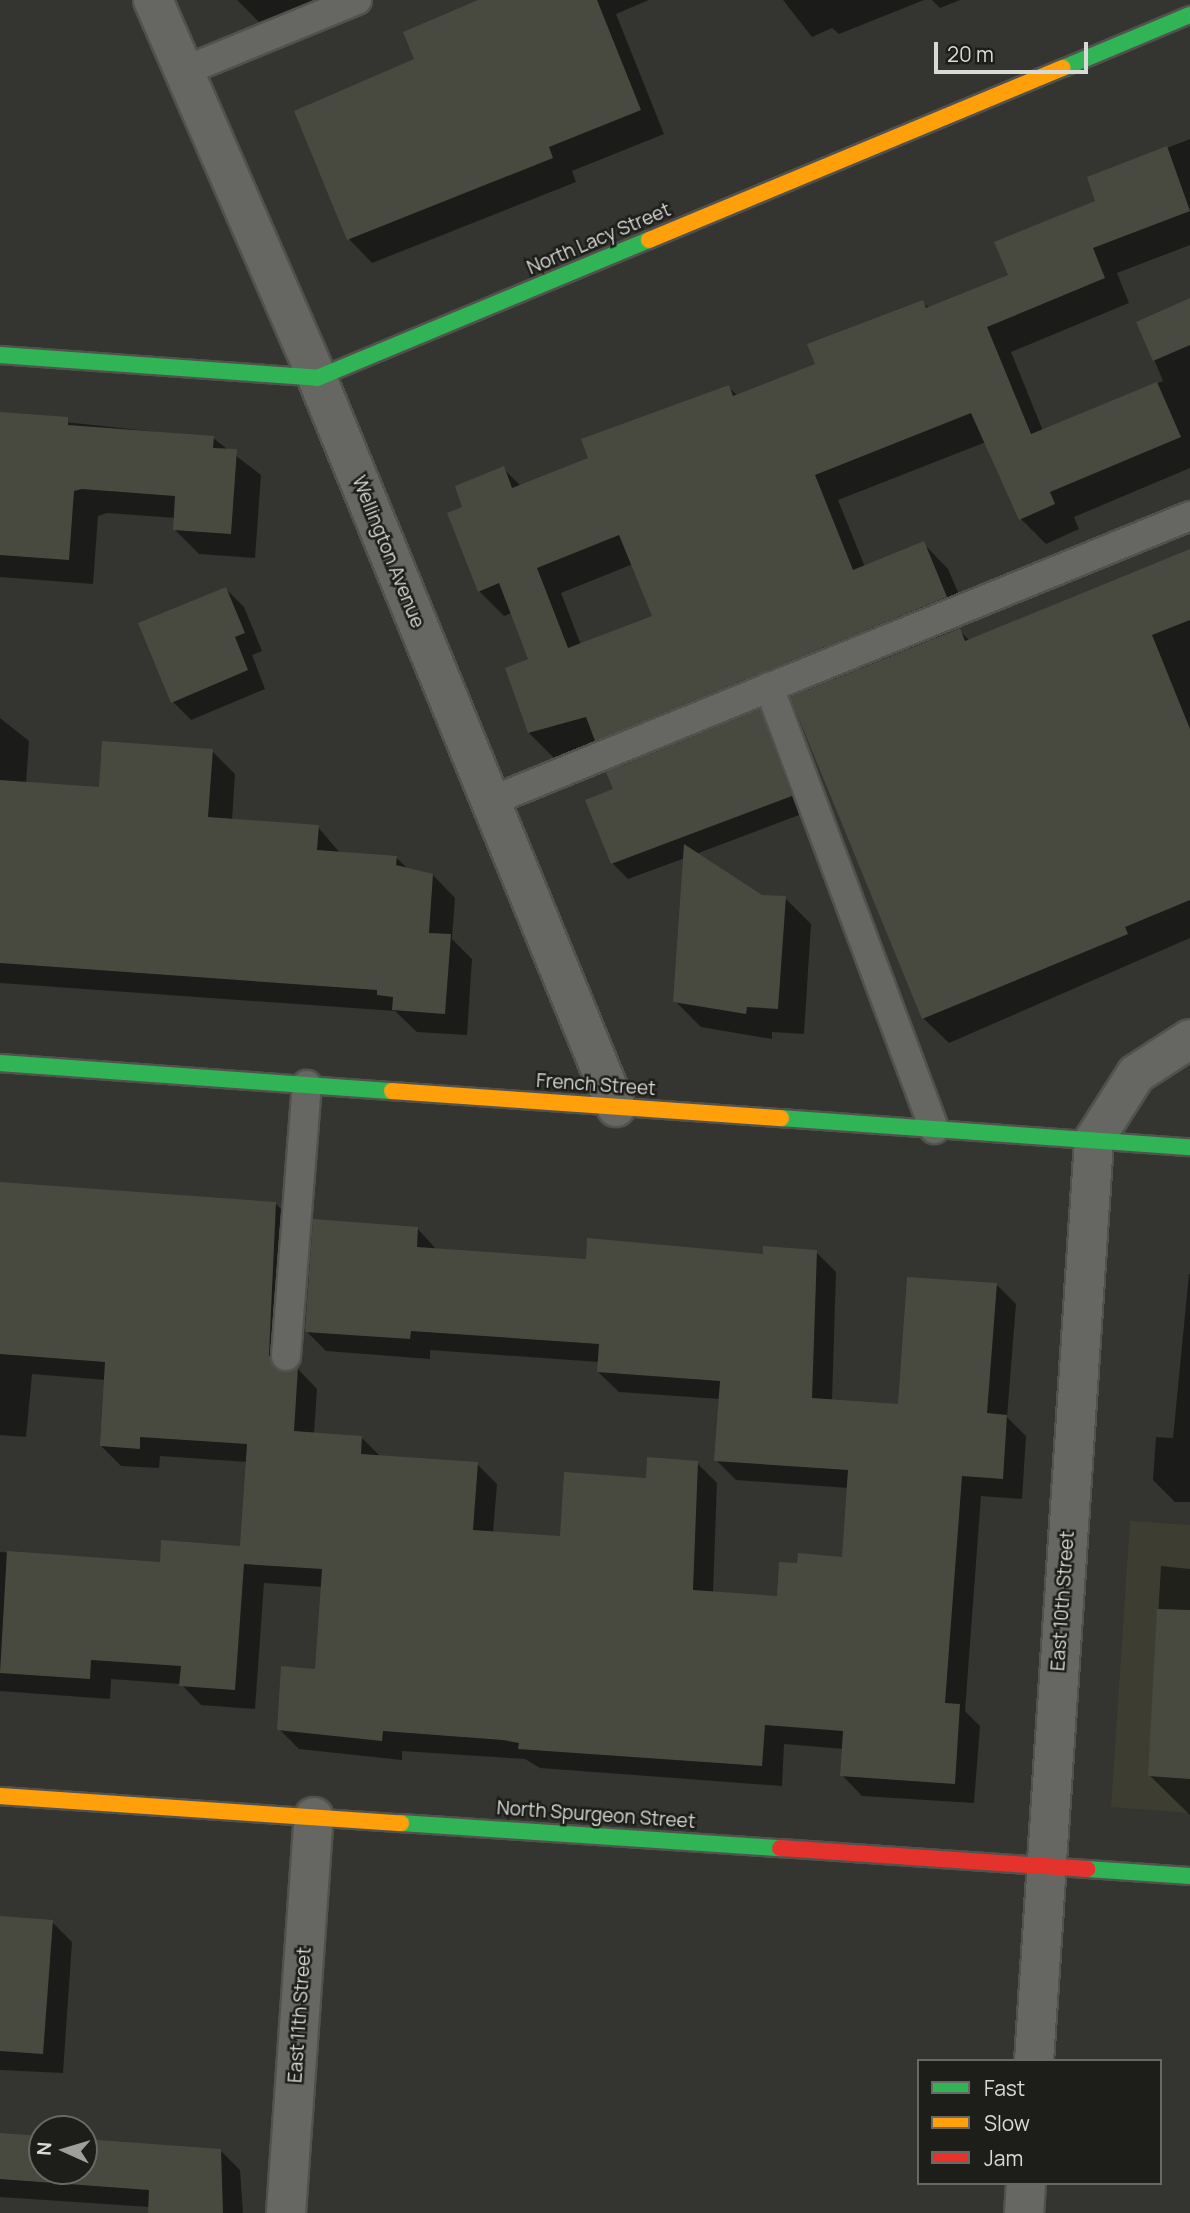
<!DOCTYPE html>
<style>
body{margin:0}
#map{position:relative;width:1190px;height:2213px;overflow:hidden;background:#343430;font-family:Manrope,sans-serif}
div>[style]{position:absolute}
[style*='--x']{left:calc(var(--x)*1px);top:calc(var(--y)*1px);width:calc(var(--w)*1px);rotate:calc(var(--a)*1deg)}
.built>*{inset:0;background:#3d3e31}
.shadow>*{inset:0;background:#0007}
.building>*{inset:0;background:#494a3f}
.roads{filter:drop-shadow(2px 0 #51514e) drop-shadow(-2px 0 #51514e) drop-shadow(0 2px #51514e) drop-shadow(0 -2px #51514e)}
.lane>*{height:28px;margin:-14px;padding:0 14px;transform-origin:14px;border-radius:14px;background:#666663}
.street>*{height:38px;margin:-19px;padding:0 19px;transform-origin:19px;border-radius:19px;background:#666663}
.fast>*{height:16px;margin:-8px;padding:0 8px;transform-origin:8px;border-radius:8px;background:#30b455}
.slow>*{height:16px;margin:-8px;padding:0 8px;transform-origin:8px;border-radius:8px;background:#ff9f0a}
.jam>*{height:16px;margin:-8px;padding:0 8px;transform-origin:8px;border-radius:8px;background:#e5322d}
span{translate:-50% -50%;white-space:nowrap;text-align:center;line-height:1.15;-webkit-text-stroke:5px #1d1d19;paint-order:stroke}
.street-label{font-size:19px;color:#d9dad5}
.legend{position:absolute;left:917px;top:2059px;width:245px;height:126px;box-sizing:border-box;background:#1d1d19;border:2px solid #686964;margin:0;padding:9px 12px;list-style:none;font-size:21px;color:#d9dad5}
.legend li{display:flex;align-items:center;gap:14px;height:35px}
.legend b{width:35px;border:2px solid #686964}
.north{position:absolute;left:28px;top:2115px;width:70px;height:70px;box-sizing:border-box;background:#1d1d19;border:2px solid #686964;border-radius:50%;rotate:274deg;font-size:19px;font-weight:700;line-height:28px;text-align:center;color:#d9dad5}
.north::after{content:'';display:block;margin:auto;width:24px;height:32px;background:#9fa09b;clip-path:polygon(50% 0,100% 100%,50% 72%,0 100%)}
.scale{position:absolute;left:934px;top:42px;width:154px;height:32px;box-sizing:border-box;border:4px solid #d9dad5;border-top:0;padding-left:9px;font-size:21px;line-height:24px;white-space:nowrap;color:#d9dad5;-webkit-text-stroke:5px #1d1d19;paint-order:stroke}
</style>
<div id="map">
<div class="built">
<div style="clip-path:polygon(1130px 1521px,1190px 1525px,1190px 1813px,1111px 1807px)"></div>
</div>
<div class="shadow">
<div style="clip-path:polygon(237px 0,318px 0,259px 22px)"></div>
<div style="clip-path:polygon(482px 0,649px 0,616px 14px,664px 134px,572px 171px,576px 182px,372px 263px,349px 239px,416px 60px)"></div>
<div style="clip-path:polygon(783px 0,924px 0,839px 34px,832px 28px,812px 37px)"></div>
<div style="clip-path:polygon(932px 0,960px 0,940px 8px)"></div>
<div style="clip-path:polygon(evenodd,1190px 139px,1190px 245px,1117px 273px,1129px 303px,1011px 352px,1043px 431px,1163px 381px,1139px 323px,1190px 300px,1190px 468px,1074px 517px,1079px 529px,1046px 544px,1021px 519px,986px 442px,838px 500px,865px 567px,923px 543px,948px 569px,971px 622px,957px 628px,970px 641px,1190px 551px,1190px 938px,949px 1043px,923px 1018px,792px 695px,757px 709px,775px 727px,807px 812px,696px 854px,761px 896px,785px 898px,811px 924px,804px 1034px,772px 1032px,772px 1039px,701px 1027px,675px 1001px,685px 858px,628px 879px,612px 863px,615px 790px,623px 767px,601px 744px,554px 758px,529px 733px,531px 660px,512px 613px,504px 616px,479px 591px,465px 508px,503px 468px,521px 486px,590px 459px,728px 387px,738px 396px,818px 365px,922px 302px,930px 309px,1010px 276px,1097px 202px,1089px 178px,1190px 139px,633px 564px,654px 617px,581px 645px,561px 593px,633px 564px)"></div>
<div style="clip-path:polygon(0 415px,213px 438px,261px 475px,255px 558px,199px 554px,175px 530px,176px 518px,107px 513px,98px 516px,93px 584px,0 577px)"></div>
<div style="clip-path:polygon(226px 589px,244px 607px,262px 651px,252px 655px,265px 689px,191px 720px,173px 702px)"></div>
<div style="clip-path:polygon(0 718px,29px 741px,26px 784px,100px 789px,212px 751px,235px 774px,232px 821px,318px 827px,340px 853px,396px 857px,409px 870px,433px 875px,455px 898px,452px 939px,472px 959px,467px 1035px,417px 1032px,395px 1011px,0 983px)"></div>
<div style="clip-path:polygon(0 1183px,276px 1204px,296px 1224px,289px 1370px,298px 1369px,317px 1389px,314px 1434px,362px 1438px,381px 1457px,477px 1464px,497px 1484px,493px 1533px,561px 1538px,647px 1480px,697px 1463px,717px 1483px,713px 1593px,778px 1597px,798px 1565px,843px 1558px,848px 1488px,736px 1480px,716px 1460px,720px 1399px,619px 1392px,598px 1372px,599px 1362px,430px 1350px,430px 1359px,326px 1351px,306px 1331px,417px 1228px,437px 1250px,587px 1261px,816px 1252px,836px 1272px,832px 1401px,900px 1406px,996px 1284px,1016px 1304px,1007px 1417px,1026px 1436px,1022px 1499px,981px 1496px,965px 1711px,980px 1726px,974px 1803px,862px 1796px,842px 1775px,844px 1749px,784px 1744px,782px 1786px,540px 1768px,525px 1759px,402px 1751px,402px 1760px,299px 1749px,279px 1729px,316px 1671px,323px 1587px,264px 1583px,255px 1709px,201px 1705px,181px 1684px,111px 1679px,110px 1699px,0 1691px,0 1552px,161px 1564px,242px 1548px,248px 1462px,160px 1456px,159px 1468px,121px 1466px,101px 1446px,106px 1380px,32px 1374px,26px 1437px,0 1435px)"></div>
<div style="clip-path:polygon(1189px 1274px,1190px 1274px,1190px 1502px,1175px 1502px,1153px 1480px,1156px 1437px,1173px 1438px)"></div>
<div style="clip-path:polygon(1161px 1566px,1190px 1569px,1190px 1815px,1149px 1775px)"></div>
<div style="clip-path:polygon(0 1918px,52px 1922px,72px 1942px,63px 2073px,0 2070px)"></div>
<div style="clip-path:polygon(0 2134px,42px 2137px,42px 2171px,84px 2171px,84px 2140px,220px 2150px,240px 2170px,243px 2213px,149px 2213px,150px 2207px,0 2197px)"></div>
</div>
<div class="building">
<div style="clip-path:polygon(478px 0,597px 0,641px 110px,549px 147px,553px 158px,347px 240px,294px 111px,414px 59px,403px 32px)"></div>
<div style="clip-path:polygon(evenodd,1167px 146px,1190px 211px,1093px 248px,1105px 278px,987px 327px,1031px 434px,1157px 382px,1181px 437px,1050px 492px,1055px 504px,1019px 520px,971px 413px,815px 475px,853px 570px,924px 541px,947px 597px,595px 741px,586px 717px,528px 733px,505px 668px,528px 659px,499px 583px,478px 592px,447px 513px,462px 507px,455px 486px,504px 466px,512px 488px,588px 458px,581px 439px,729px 385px,733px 396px,815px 364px,807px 344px,923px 300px,926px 308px,1008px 275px,994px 242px,1095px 201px,1087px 177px,1167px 146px,619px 535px,652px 616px,568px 648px,537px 568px,619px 535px)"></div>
<div style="clip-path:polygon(1190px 298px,1190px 345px,1153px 361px,1136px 322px)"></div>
<div style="clip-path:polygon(0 412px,68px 417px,68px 425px,214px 436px,213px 448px,237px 449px,231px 534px,173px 530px,175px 496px,82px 489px,74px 491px,69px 560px,0 555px)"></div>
<div style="clip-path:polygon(1190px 549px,1190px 620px,1152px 635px,1190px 729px,1190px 900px,1125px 927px,1128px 934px,922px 1019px,790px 697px,960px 628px,965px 641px)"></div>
<div style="clip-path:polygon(226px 587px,245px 633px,235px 637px,248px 670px,171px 703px,138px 623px)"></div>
<div style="clip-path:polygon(760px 709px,792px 796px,611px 864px,585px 800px,613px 789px,606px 772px)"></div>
<div style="clip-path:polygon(102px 741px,213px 749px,208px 817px,319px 825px,317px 850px,397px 856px,396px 865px,433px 874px,429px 933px,451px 934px,445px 1014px,392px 1010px,393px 997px,377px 995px,377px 990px,0 963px,0 780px,99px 787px)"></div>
<div style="clip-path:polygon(684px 844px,762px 895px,786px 896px,778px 1009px,747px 1007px,746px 1014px,673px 1002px)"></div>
<div style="clip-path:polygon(0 1182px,276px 1202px,269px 1355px,277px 1370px,298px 1367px,294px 1431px,362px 1436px,361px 1454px,478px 1462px,473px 1530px,560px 1536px,564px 1472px,646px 1478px,647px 1457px,698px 1461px,693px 1590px,777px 1596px,779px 1562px,797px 1563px,798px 1553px,842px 1557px,848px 1470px,714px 1461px,720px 1381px,597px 1372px,599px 1344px,411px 1331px,410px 1339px,305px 1332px,313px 1219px,418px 1227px,417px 1247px,586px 1259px,587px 1238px,763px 1254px,763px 1246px,817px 1250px,812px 1398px,898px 1404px,907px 1277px,997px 1283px,987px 1413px,1007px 1415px,1003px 1479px,962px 1476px,945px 1703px,960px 1704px,955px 1784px,840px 1776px,843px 1731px,765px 1725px,762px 1766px,518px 1749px,519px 1743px,503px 1740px,383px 1731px,382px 1741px,277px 1730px,281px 1666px,315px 1669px,322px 1569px,244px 1564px,235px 1690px,179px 1686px,181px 1666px,91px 1660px,90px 1679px,0 1673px,7px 1551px,160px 1562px,161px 1540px,240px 1546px,247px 1444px,140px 1437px,140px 1449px,100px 1446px,105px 1362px,0 1354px)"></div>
<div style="clip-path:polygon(1157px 1609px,1190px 1610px,1190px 1779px,1148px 1776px)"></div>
<div style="clip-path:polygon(0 1916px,53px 1920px,43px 2054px,0 2051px)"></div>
<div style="clip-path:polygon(0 2133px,42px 2136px,42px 2171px,84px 2171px,84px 2139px,221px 2149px,223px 2213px,148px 2213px,149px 2190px,0 2179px)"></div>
</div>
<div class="roads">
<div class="lane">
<div style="--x:184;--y:71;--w:187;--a:-22.3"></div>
<div style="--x:769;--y:687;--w:472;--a:69.5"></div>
<div style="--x:491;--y:801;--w:755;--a:-22.18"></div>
<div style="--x:286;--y:1356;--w:272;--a:-85.6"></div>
</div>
<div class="street">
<div style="--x:153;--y:0;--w:412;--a:66.5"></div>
<div style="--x:317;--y:378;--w:788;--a:67.7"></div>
<div style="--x:1034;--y:2061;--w:923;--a:-86.27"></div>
<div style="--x:1094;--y:1140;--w:78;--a:-57.5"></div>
<div style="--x:1136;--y:1074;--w:64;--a:-32.9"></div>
<div style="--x:286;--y:2213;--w:397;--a:-86"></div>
<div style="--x:1024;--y:2213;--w:30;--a:-86"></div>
</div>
<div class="fast">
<div style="--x:1063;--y:68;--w:138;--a:-22.7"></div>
<div style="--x:0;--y:355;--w:318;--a:4.1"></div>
<div style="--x:317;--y:378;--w:360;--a:-22.6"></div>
<div style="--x:0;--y:1063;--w:393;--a:4.1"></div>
<div style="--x:781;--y:1118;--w:410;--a:4.1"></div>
<div style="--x:401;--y:1823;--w:380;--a:3.8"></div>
<div style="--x:1087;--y:1869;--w:103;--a:3.9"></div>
</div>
<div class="slow">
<div style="--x:649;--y:240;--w:448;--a:-22.6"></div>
<div style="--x:392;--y:1091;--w:390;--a:4"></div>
<div style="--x:0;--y:1796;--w:402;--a:3.9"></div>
</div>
<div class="jam">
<div style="--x:780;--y:1848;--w:308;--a:3.9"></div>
</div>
</div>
<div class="street-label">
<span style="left:599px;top:239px;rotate:-23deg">North Lacy Street</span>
<span style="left:388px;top:552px;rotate:68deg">Wellington Avenue</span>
<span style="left:596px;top:1085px;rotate:4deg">French Street</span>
<span style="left:1063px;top:1601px;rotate:-86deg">East 10th Street</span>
<span style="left:596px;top:1815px;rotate:4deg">North Spurgeon Street</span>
<span style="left:300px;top:2015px;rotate:-86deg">East 11th Street</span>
</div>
<ul class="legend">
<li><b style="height:9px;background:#30b455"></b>Fast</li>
<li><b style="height:9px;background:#ff9f0a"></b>Slow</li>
<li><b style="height:9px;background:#e5322d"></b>Jam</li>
</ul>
<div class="north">N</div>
<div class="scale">20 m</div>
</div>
